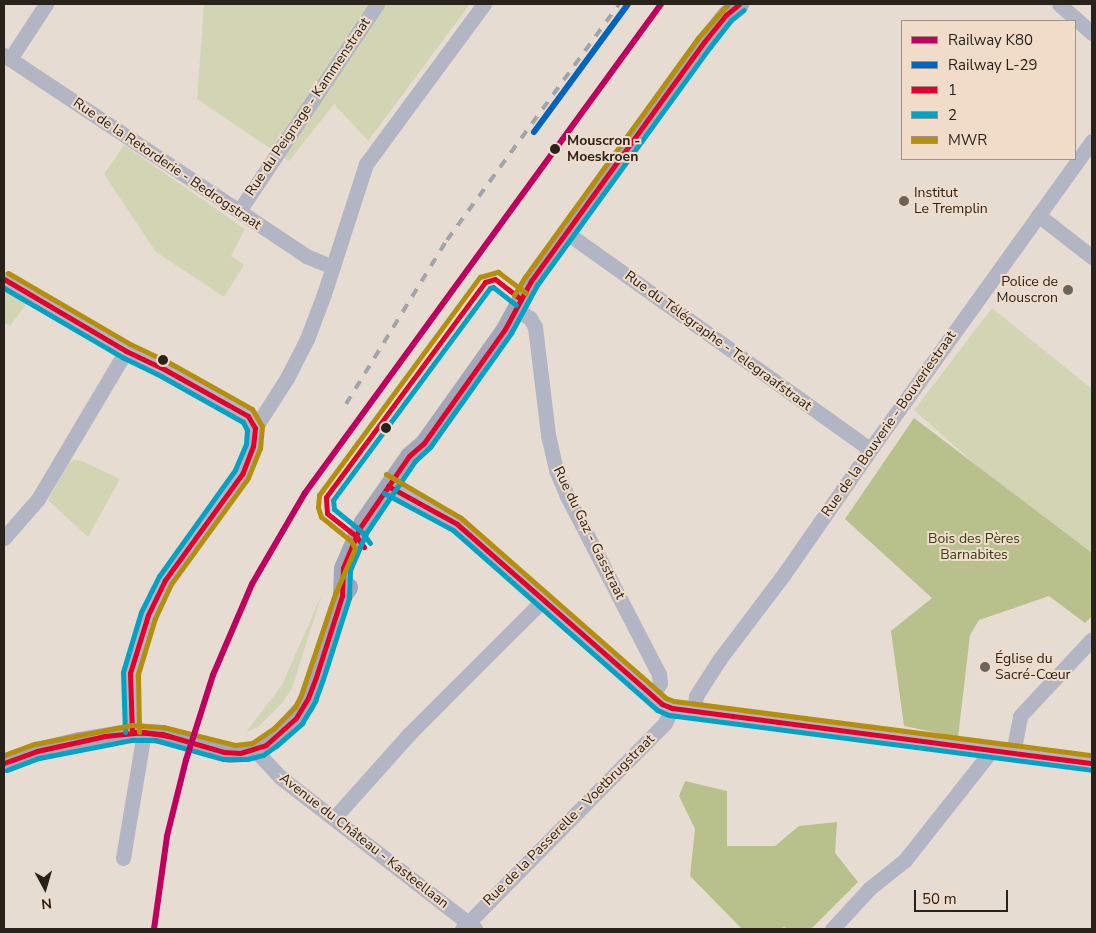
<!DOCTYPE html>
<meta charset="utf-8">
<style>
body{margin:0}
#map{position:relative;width:1096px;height:933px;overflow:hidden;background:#e7dcd2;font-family:"Nunito Sans",sans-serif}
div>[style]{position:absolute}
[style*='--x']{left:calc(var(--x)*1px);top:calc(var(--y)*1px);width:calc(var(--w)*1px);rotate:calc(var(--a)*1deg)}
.green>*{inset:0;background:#d2d5b4}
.forest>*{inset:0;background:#b8c08c}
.minor>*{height:15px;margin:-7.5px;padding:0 7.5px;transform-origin:7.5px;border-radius:7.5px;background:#b2b6c4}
.major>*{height:19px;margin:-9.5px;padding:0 9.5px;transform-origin:9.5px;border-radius:9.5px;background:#a3a7ba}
.rail>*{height:4px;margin-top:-2px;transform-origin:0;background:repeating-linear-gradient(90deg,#a3a4aa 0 9px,transparent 0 18px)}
.bus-1>*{height:5px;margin:-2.5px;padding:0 2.5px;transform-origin:2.5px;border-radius:2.5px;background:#e4002b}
.bus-2>*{height:5px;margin:-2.5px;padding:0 2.5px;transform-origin:2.5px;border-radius:2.5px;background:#02a2c5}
.bus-3>*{height:5px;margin:-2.5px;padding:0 2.5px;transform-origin:2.5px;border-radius:2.5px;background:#b48f0c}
.rail-1>*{height:6px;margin:-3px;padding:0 3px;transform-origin:3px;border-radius:3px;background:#bf005f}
.rail-2>*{height:6px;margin:-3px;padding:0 3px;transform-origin:3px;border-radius:3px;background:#0065bd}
.dots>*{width:14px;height:14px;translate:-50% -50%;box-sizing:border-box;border:2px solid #f0dcc9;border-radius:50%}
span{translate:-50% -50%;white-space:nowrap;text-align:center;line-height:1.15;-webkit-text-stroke:4px #f0dcc9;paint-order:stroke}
.street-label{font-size:14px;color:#29221b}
.stop-label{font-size:14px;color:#29221b;font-weight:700}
.left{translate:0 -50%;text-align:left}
.poi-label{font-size:14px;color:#29221b}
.right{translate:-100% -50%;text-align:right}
.park-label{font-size:14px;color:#343e1a}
.frame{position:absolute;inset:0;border:5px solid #29221b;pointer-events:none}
.legend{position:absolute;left:901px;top:20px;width:175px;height:140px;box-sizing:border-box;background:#f0dcc9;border:1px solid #a09283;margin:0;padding:6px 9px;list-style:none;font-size:15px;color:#29221b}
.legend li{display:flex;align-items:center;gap:10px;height:25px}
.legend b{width:25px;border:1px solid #a09283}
.north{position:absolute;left:20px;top:863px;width:50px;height:50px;-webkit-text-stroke:4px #f0dcc9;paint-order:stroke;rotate:174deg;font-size:14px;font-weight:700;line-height:20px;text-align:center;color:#29221b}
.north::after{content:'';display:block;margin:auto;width:18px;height:22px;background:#29221b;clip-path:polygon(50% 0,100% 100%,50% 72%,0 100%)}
.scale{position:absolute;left:914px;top:890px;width:94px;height:22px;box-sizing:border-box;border:2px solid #29221b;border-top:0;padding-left:6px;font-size:15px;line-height:18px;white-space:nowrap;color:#29221b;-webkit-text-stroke:4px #f0dcc9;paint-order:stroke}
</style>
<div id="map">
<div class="green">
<div style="clip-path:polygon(204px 4px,470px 4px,368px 141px,334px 104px,289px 161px,197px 99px)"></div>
<div style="clip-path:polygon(124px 145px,245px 229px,231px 256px,244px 265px,224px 297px,156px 252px,104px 174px)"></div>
<div style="clip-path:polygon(4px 288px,29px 300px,10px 326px,4px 322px)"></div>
<div style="clip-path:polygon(992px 308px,1092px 389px,1092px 568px,914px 410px)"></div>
<div style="clip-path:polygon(74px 460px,82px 461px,120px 479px,88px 537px,48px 500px,69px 463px)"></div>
<div style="clip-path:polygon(322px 594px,292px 688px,283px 702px,258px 727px,246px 732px,282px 685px)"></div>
</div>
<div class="forest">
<div style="clip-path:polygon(914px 418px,1092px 553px,1092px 616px,1085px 623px,1049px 596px,979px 620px,970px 635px,958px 737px,904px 726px,891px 631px,932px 598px,845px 519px)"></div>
<div style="clip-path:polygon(685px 781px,727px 791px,727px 846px,775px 846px,799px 826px,837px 822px,835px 853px,858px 882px,811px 929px,788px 929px,784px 927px,779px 929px,742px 929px,690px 876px,695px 829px,679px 796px)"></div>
</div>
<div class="minor">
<div style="--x:1059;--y:4;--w:44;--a:41.3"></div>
<div style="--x:4;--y:55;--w:363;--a:33.6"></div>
<div style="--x:306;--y:256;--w:29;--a:22"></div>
<div style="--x:10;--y:59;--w:66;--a:-56.8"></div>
<div style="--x:239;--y:211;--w:249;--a:-56.3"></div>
<div style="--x:1038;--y:215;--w:68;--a:37.9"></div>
<div style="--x:567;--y:233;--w:372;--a:35.5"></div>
<div style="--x:4;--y:279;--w:142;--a:30.5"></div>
<div style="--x:126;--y:351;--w:42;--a:25.3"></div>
<div style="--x:164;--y:369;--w:96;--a:29.2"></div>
<div style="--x:248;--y:416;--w:14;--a:60"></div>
<div style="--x:255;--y:428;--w:18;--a:96"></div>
<div style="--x:253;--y:446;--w:30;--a:111"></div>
<div style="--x:242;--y:474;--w:131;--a:126"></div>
<div style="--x:165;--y:580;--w:39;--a:116"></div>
<div style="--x:148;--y:615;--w:61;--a:107.2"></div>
<div style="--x:130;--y:673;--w:59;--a:88.1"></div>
<div style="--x:517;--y:310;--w:15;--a:32"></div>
<div style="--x:530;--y:318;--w:10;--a:61"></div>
<div style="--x:535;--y:327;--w:109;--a:83.1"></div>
<div style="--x:548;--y:435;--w:36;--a:77"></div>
<div style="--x:556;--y:470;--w:28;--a:67"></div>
<div style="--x:567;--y:496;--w:200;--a:62.7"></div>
<div style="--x:659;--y:674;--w:9;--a:84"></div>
<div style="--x:660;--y:683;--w:15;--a:122"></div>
<div style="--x:255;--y:428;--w:59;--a:-57.4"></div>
<div style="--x:287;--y:378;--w:44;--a:-62.9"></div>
<div style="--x:307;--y:339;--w:48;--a:-69.3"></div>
<div style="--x:324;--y:294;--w:137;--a:-72.1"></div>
<div style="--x:366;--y:164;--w:199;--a:-53.6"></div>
<div style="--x:388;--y:486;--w:79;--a:28.8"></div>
<div style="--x:457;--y:524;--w:273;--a:41.3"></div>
<div style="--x:662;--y:704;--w:11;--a:22"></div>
<div style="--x:672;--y:708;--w:424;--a:7.5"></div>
<div style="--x:4;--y:538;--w:52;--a:-48.9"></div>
<div style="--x:38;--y:499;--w:172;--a:-59.3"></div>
<div style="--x:694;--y:710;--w:14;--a:-82"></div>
<div style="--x:696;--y:696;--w:43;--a:-57.4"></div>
<div style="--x:719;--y:660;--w:108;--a:-52.9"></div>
<div style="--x:784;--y:574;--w:163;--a:-55.2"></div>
<div style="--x:877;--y:440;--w:368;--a:-54.3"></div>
<div style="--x:255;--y:750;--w:37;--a:47"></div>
<div style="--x:280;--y:777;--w:247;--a:37.8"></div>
<div style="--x:1013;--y:753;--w:38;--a:-79"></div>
<div style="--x:1020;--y:716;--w:105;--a:-46.9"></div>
<div style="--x:334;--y:818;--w:113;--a:-48.2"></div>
<div style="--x:409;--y:734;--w:191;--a:-45"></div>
<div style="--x:123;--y:858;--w:128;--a:-80.5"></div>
<div style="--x:462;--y:929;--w:289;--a:-45.4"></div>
<div style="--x:665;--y:723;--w:17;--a:-65"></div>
<div style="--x:832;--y:929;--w:56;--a:-47.2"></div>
<div style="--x:870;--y:888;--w:45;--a:-38.7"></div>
<div style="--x:905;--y:860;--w:140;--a:-51.7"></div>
</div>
<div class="major">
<div style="--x:342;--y:596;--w:28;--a:-88"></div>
<div style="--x:343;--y:568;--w:50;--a:-66.5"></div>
<div style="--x:363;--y:522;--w:80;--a:-55.1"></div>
<div style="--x:409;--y:456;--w:20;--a:-41"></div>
<div style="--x:424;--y:443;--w:140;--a:-54.6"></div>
<div style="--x:505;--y:329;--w:55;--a:-61.6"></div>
<div style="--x:531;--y:281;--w:295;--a:-54.1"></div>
<div style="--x:704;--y:42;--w:35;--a:-51"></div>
<div style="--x:726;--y:15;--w:17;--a:-40"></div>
<div style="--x:4;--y:763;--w:35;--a:-20"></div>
<div style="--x:37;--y:751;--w:43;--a:-13.4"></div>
<div style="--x:79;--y:741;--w:54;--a:-9.6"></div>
<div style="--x:132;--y:732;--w:30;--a:4"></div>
<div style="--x:162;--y:734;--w:71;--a:15.6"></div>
<div style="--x:230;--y:753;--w:16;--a:-4"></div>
<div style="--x:246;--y:752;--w:15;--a:-16"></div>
<div style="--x:260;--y:748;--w:24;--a:-36"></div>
<div style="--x:279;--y:734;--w:39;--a:-48"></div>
<div style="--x:305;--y:705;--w:115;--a:-71.3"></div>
<div style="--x:342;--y:596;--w:11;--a:-56"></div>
</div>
<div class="rail">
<div style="--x:346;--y:404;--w:193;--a:-58.4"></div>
<div style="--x:447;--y:240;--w:292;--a:-53.9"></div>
</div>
<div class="bus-1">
<div style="--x:4;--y:279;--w:142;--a:30.5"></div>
<div style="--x:126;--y:351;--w:42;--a:25.3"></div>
<div style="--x:164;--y:369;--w:96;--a:29.2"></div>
<div style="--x:248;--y:416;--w:14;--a:60"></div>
<div style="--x:255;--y:428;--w:18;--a:96"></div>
<div style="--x:253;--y:446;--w:30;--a:111"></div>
<div style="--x:242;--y:474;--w:131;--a:126"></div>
<div style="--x:165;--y:580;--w:39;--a:116"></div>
<div style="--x:148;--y:615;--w:61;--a:107.2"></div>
<div style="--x:130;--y:673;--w:59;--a:88.1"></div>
<div style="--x:388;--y:486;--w:79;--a:28.8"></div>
<div style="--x:457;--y:524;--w:273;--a:41.3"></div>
<div style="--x:662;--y:704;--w:11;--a:22"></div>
<div style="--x:672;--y:708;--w:424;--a:7.5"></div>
<div style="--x:364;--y:547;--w:14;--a:-126"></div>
<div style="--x:356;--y:536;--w:37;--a:-142"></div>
<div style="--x:327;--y:513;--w:16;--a:-94"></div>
<div style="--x:326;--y:497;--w:267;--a:-53.5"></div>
<div style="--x:485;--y:282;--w:10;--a:-17"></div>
<div style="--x:495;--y:279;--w:33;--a:38"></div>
<div style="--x:132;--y:732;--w:30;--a:4"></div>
<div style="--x:162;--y:734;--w:65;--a:16.2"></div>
<div style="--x:224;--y:752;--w:16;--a:4"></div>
<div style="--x:240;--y:753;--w:27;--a:-17"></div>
<div style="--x:266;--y:745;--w:40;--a:-42"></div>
<div style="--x:296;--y:718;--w:23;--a:-59"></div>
<div style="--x:308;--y:698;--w:22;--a:-69"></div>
<div style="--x:316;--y:677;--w:85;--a:-72.2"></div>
<div style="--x:342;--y:596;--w:28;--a:-88"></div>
<div style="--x:343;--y:568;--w:42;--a:-67.7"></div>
<div style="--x:359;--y:529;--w:88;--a:-55.6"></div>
<div style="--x:409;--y:456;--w:20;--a:-41"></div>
<div style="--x:424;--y:443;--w:140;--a:-54.6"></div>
<div style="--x:505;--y:329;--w:55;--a:-61.6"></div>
<div style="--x:531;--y:281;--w:295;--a:-54.1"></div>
<div style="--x:704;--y:42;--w:35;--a:-51"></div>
<div style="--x:726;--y:15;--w:17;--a:-40"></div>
<div style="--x:4;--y:763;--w:35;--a:-20"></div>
<div style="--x:37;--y:751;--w:70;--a:-12.4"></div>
<div style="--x:105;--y:736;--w:39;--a:-6"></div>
<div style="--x:144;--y:732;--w:25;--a:9"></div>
</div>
<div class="bus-2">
<div style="--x:4;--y:288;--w:137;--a:30.3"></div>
<div style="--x:122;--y:357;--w:43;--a:26"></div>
<div style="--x:161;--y:376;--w:94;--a:29.3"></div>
<div style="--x:243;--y:422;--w:9;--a:63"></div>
<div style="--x:247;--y:430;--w:14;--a:94"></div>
<div style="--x:246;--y:444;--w:28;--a:113"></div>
<div style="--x:235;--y:470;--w:130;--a:125.6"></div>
<div style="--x:159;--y:576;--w:40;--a:116.6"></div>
<div style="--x:141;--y:612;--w:63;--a:106.7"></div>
<div style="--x:123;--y:672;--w:60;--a:88.1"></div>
<div style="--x:384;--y:493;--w:78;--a:28.2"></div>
<div style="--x:453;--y:530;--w:272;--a:41.4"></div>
<div style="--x:657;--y:710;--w:13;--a:23"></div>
<div style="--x:669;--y:715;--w:426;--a:7.4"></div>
<div style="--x:370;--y:543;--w:15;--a:-127"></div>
<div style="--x:361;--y:531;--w:35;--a:-141"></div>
<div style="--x:334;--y:509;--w:9;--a:-96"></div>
<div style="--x:333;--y:500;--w:264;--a:-53.5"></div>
<div style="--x:490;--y:288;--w:3;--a:-18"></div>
<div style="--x:493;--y:287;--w:29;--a:38"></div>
<div style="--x:7;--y:770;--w:34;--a:-21"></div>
<div style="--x:39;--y:758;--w:95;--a:-11"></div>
<div style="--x:132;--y:740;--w:23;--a:0"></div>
<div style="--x:155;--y:740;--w:71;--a:15.6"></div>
<div style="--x:223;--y:759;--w:24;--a:0"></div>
<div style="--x:247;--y:759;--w:16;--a:-14"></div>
<div style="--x:263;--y:755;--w:16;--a:-35"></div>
<div style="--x:276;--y:746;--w:35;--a:-41"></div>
<div style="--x:302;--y:723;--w:26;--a:-59"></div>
<div style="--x:315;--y:701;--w:23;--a:-70"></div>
<div style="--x:323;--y:679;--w:85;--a:-72.2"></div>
<div style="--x:349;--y:598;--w:28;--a:-88"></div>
<div style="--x:350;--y:570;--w:40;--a:-66.6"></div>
<div style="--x:366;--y:533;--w:87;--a:-55.8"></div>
<div style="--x:415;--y:461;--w:21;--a:-43"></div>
<div style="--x:430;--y:447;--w:140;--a:-54.6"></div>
<div style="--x:511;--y:333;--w:55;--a:-61.6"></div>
<div style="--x:537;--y:285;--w:294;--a:-54"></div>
<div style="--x:710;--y:47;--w:34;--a:-52"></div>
<div style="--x:731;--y:20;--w:16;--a:-38"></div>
</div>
<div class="bus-3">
<div style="--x:8;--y:273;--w:141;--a:30.2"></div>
<div style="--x:130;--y:344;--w:42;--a:25.3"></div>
<div style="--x:168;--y:362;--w:96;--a:29.2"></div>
<div style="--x:252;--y:409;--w:20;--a:60"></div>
<div style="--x:262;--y:426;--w:22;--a:95"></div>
<div style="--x:260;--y:448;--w:32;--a:112"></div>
<div style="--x:248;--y:478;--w:131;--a:126"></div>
<div style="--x:171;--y:584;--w:38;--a:115"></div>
<div style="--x:155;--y:618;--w:59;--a:106.9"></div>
<div style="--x:138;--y:674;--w:58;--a:89"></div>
<div style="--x:514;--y:295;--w:21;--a:-59"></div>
<div style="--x:525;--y:277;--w:295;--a:-54.1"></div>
<div style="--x:698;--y:38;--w:45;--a:-48.6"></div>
<div style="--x:386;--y:474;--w:87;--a:30.4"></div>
<div style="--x:461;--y:518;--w:273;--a:41.3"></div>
<div style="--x:666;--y:698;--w:9;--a:21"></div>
<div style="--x:674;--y:701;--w:421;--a:7.4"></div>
<div style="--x:4;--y:755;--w:33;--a:-20"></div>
<div style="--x:35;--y:744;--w:99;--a:-11.1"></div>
<div style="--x:132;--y:725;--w:31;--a:4"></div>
<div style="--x:163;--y:727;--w:74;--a:14"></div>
<div style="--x:235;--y:745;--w:17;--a:-7"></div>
<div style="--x:252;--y:743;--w:27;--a:-34"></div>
<div style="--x:274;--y:728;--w:30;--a:-45"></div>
<div style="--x:295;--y:707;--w:13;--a:-63"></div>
<div style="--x:301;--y:695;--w:107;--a:-71.4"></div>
<div style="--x:335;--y:594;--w:50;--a:-66.5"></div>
<div style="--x:355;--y:548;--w:8;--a:-120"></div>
<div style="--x:351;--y:541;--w:38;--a:-141"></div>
<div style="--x:321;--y:517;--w:10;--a:-107"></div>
<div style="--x:318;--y:507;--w:12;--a:-85"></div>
<div style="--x:319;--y:495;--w:271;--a:-53.6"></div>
<div style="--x:480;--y:277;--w:19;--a:-16"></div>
<div style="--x:498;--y:272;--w:35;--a:37"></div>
</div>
<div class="rail-1">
<div style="--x:154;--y:929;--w:94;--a:-82"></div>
<div style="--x:167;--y:836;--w:78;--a:-76"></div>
<div style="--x:186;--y:760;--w:89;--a:-72.4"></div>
<div style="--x:213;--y:675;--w:99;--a:-66.8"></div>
<div style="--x:252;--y:584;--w:105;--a:-59.8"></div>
<div style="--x:305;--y:493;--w:605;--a:-53.94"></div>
</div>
<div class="rail-2">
<div style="--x:534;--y:132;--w:159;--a:-53.7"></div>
</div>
<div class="dots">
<div style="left:555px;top:149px;background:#29221b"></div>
<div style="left:904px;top:201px;background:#6c635b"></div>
<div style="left:1068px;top:290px;background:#6c635b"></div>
<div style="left:163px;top:360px;background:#29221b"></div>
<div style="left:386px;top:428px;background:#29221b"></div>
<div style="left:985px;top:667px;background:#6c635b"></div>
</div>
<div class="street-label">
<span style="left:308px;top:107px;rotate:-56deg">Rue du Peignage - Kammenstraat</span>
<span style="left:167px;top:164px;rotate:34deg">Rue de la Retorderie - Bedrogstraat</span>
<span style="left:718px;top:341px;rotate:36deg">Rue du Télégraphe - Telegraafstraat</span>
<span style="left:889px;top:424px;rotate:-55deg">Rue de la Bouverie - Bouveriestraat</span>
<span style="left:589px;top:533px;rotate:64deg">Rue du Gaz - Gasstraat</span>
<span style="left:569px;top:820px;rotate:-45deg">Rue de la Passerelle - Voetbrugstraat</span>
<span style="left:364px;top:841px;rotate:38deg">Avenue du Château - Kasteellaan</span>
</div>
<div class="stop-label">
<span class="left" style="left:567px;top:149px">Mouscron -<br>Moeskroen</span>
</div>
<div class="poi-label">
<span class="left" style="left:914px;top:201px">Institut<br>Le Tremplin</span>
<span class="right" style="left:1058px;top:290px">Police de<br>Mouscron</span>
<span class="left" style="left:995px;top:667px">Église du<br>Sacré-Cœur</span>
</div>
<div class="park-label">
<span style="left:974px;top:547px">Bois des Pères<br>Barnabites</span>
</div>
<div class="frame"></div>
<ul class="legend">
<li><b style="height:6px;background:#bf005f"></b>Railway K80</li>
<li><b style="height:6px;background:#0065bd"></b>Railway L-29</li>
<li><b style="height:6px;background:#e4002b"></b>1</li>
<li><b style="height:6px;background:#02a2c5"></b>2</li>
<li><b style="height:6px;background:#b48f0c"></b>MWR</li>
</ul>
<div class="north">N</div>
<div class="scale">50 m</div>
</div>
